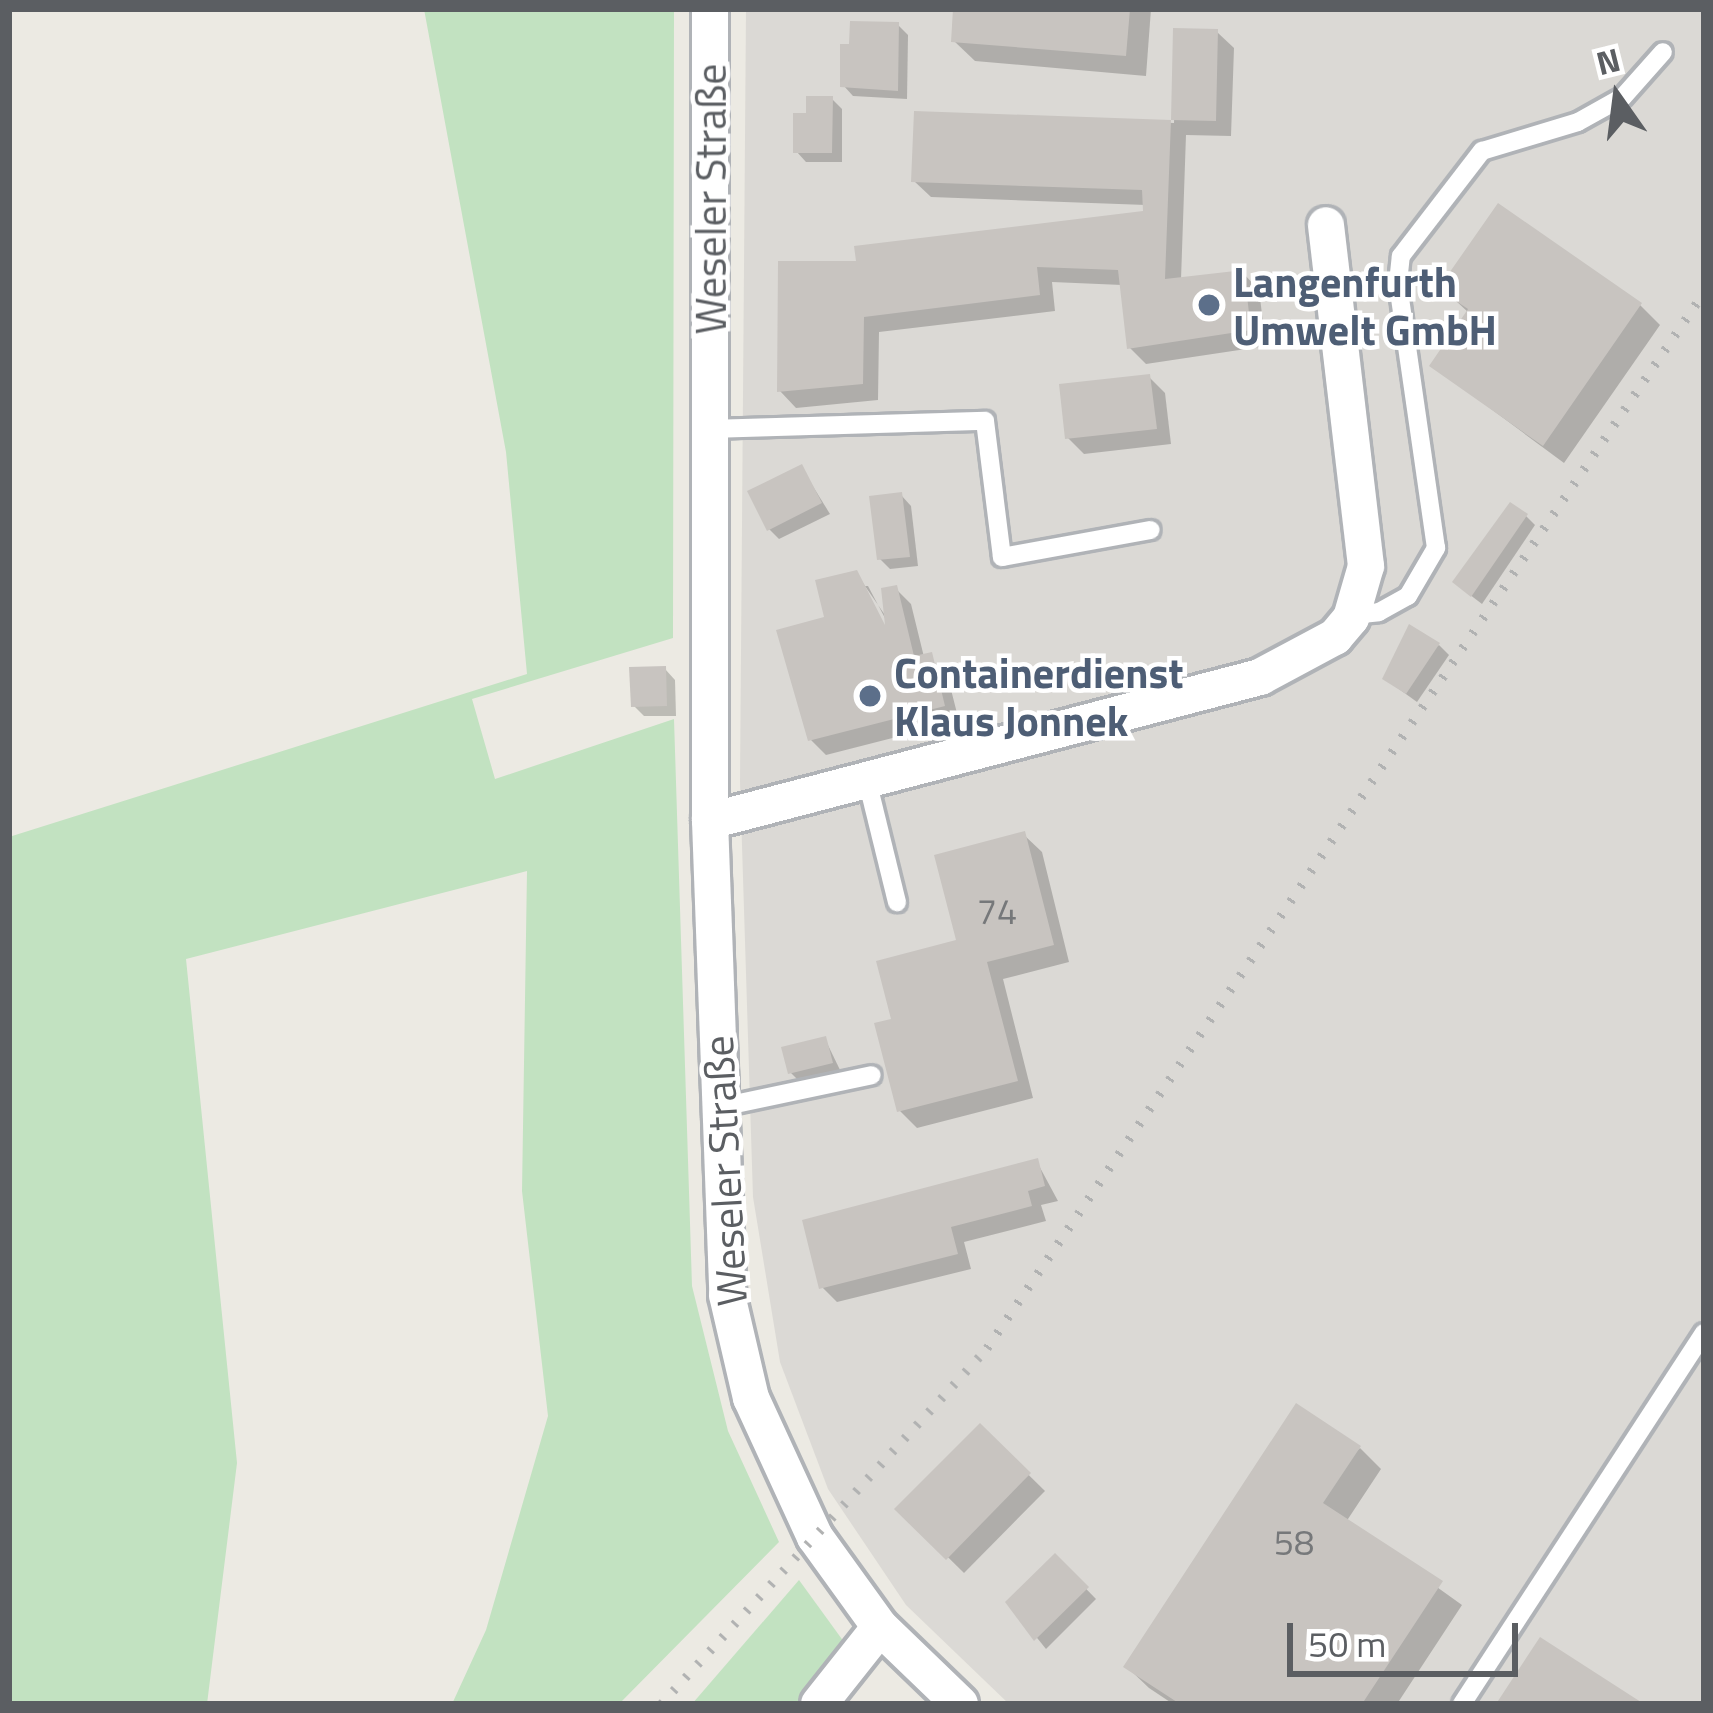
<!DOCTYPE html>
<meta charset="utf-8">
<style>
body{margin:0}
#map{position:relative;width:1713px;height:1713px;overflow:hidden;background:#eceae3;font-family:"Titillium Web",sans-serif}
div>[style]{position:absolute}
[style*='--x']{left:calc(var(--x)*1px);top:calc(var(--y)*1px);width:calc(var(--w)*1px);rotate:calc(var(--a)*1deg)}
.industrial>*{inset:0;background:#dbd9d5}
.green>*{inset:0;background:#c2e2c1}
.shadow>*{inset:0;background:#0003}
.building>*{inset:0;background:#c8c4c0}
.roads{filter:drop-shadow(3px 0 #b0b3b7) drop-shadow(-3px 0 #b0b3b7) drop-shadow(0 3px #b0b3b7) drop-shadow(0 -3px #b0b3b7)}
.lane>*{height:18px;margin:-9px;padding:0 9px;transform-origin:9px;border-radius:9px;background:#fff}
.street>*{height:36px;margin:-18px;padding:0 18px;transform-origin:18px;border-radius:18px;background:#fff}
.rail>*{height:9px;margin-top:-4.5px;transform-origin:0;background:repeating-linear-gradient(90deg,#b1b2b2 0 3px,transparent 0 18px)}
.dots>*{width:33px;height:33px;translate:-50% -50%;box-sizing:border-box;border:6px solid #fff;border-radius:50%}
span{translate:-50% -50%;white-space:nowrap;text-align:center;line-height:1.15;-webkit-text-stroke:9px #fff;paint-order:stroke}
.number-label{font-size:36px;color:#76787a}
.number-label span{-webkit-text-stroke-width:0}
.street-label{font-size:42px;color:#5b5e62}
.service-label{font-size:42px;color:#4e5e75;font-weight:700}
.left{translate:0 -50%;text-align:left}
.frame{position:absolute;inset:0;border:12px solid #5b5e62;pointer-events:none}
.north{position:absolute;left:1557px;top:36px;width:120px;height:120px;-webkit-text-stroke:9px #fff;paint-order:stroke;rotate:346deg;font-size:33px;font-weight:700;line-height:48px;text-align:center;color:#5b5e62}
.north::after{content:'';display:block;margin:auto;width:42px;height:54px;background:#5b5e62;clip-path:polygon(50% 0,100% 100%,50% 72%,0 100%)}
.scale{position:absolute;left:1287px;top:1623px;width:231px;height:54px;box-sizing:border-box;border:6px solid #5b5e62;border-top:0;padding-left:15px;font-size:36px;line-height:42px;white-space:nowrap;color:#5b5e62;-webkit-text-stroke:9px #fff;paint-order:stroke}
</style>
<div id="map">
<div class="industrial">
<div style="clip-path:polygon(746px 9px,1704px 9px,1704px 1704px,1009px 1704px,906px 1605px,828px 1489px,780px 1362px,753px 1197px,740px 782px)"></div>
</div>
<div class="green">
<div style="clip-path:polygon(424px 9px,674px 9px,673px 638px,472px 699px,495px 779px,674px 719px,692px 1286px,728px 1431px,779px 1542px,619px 1704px,452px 1704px,486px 1630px,548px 1416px,522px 1191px,527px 871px,186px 959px,237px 1463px,207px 1704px,9px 1704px,9px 837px,527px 674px,506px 452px)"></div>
<div style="clip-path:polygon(799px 1580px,844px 1642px,798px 1704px,692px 1704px)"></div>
</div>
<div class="shadow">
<div style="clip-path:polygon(957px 9px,1151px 9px,1146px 76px,975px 61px,954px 41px)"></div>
<div style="clip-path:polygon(898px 25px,908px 35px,907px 99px,853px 96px,843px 85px)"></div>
<div style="clip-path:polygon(1176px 31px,1217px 32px,1234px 48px,1231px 136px,1186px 135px,1181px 280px,1243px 273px,1259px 290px,1266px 346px,1146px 364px,1130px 348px,1122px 285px,1052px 282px,1055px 311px,879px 332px,878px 400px,796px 408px,780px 391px,860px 264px,1146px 214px,1146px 205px,931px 197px,914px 181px,917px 114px,1174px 123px)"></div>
<div style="clip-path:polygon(832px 99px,842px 109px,842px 162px,806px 162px,796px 151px,808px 116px)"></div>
<div style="clip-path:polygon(1442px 288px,1640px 305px,1660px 325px,1564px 463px,1433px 366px,1469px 313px)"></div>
<div style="clip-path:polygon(1149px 377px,1165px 393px,1171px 444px,1084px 454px,1068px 438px)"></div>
<div style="clip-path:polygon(801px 467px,830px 514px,779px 539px,769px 529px)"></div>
<div style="clip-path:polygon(901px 495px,911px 506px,918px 566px,890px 569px,880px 559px)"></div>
<div style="clip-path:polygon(1526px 516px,1535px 525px,1482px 604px,1465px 591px)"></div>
<div style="clip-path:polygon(evenodd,856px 573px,887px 618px,896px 589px,911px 604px,924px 657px,946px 670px,959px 721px,826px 755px,811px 740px,827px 619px,856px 573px,862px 586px,868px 586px,895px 637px,889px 640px,862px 586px)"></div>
<div style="clip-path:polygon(1439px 645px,1449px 655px,1417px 702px,1385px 679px)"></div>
<div style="clip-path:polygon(665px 669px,675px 680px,676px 716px,644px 716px,634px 706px)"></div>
<div style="clip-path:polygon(1024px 835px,1042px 852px,1069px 962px,1003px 979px,1033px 1098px,917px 1128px,899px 1110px,895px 1021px,959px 943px)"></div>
<div style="clip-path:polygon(825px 1039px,841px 1072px,801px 1083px,790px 1072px)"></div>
<div style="clip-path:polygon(1037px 1162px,1058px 1201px,1041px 1205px,1046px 1221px,964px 1242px,971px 1269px,837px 1302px,822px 1287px)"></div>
<div style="clip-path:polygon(980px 1427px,1045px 1491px,964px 1573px,899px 1509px)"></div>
<div style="clip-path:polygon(1360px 1448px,1381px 1469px,1346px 1522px,1462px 1605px,1397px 1704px,1173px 1704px,1149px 1688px,1127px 1667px)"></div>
<div style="clip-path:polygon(1055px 1557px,1096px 1599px,1046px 1649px,1009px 1603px)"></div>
</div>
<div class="building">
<div style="clip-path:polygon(953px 9px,1130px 9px,1126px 56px,951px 42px)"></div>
<div style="clip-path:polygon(850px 21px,899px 22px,898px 91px,840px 87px,840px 44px,849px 44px)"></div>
<div style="clip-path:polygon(1173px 28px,1218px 29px,1216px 121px,1171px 120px,1165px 279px,1244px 270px,1251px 330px,1127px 349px,1118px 270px,1037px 267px,1040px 295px,864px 317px,863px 384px,777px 392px,778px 261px,856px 261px,854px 246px,1143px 211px,1142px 190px,911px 182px,914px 111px,1171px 120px)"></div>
<div style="clip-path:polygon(806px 96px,833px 96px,832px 153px,793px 153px,793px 113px,806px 113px)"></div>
<div style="clip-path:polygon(1498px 203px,1642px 303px,1543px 446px,1429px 366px,1468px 309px,1438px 289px)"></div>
<div style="clip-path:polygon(1150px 374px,1157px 429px,1065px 439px,1059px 384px)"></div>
<div style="clip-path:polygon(802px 464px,822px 503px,767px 531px,747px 491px)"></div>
<div style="clip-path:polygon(902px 492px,910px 557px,877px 560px,869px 496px)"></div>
<div style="clip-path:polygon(1510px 502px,1528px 514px,1471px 597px,1452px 582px)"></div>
<div style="clip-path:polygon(857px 570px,885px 625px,881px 588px,897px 585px,914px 656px,932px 652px,945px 706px,808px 741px,776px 630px,824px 617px,815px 580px)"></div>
<div style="clip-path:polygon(1409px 624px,1440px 643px,1406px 694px,1382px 679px)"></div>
<div style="clip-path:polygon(666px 666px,667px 706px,631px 707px,629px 667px)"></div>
<div style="clip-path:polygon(1025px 831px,1054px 945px,987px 962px,1018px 1081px,897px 1112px,874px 1023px,891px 1019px,876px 961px,956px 940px,934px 855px)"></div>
<div style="clip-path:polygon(826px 1036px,833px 1063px,788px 1074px,781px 1047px)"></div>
<div style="clip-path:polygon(1038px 1158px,1045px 1186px,1028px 1191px,1032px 1206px,951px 1227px,958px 1254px,819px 1289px,802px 1220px)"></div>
<div style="clip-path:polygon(1296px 1403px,1361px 1446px,1323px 1503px,1443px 1581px,1362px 1704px,1180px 1704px,1123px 1667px)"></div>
<div style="clip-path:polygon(980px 1423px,1031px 1473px,946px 1560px,894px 1509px)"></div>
<div style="clip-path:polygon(1055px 1553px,1089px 1587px,1034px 1641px,1005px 1602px)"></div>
<div style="clip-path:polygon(1540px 1637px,1644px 1704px,1496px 1704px)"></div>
</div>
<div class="roads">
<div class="lane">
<div style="--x:710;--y:429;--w:275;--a:-1.7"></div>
<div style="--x:985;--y:421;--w:137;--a:82.9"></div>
<div style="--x:1002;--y:557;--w:151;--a:-10.3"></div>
<div style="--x:1352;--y:615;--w:27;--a:-6"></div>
<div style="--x:1379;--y:612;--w:33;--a:-29"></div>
<div style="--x:1408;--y:596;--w:56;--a:-59.7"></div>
<div style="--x:1436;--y:548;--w:268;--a:-98.2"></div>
<div style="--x:1398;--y:283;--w:27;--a:-84"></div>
<div style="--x:1401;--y:256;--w:133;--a:-52.4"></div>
<div style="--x:1482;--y:151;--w:100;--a:-16.8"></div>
<div style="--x:1578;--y:122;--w:51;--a:-29.1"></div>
<div style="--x:1623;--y:97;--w:60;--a:-48.4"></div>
<div style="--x:867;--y:780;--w:126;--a:76.2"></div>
<div style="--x:716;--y:1108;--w:159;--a:-11.9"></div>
<div style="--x:1462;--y:1704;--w:443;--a:-56.9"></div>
</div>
<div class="street">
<div style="--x:710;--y:9;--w:812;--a:90"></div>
<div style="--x:710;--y:821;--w:474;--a:87.9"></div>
<div style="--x:727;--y:1295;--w:106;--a:76.9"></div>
<div style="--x:751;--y:1398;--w:153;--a:65.3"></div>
<div style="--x:815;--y:1537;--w:111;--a:54.2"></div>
<div style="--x:880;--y:1627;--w:111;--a:43.9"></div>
<div style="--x:710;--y:821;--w:569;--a:-14.67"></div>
<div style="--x:1260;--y:677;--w:85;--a:-28.1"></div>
<div style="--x:1335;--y:637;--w:25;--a:-50"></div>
<div style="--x:1351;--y:618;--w:54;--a:-73.9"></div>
<div style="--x:1366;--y:566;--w:343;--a:-96.7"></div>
<div style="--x:819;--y:1704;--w:98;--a:-51.6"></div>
</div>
</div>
<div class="rail">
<div style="--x:661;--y:1704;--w:483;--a:-47.5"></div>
<div style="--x:987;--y:1348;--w:1276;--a:-55.82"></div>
</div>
<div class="dots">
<div style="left:1209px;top:305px;background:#5c6f8a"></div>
<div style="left:870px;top:696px;background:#5c6f8a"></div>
</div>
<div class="number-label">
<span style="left:997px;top:911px">74</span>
<span style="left:1294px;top:1542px">58</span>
</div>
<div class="street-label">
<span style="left:710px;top:199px;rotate:-90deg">Weseler Straße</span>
<span style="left:724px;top:1171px;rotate:-93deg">Weseler Straße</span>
</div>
<div class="service-label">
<span class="left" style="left:1233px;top:305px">Langenfurth<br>Umwelt GmbH</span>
<span class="left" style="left:894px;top:696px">Containerdienst<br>Klaus Jonnek</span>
</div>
<div class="frame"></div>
<div class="north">N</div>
<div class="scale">50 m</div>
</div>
